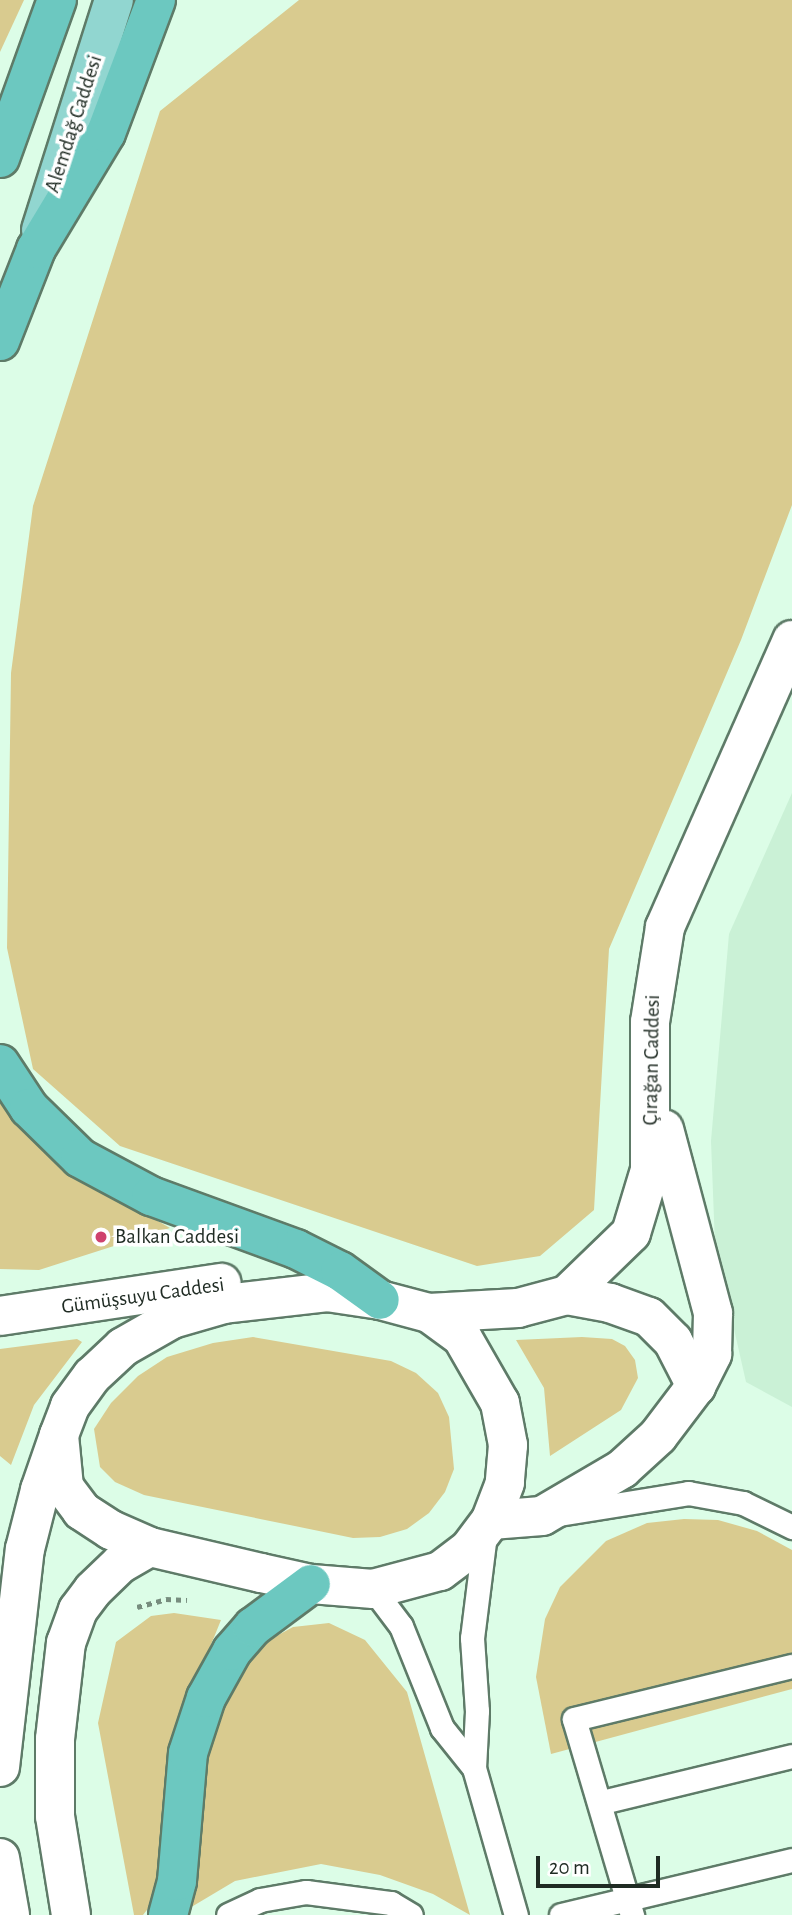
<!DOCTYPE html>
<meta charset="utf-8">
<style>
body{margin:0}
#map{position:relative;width:792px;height:1915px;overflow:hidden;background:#dcfde7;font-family:"Alegreya Sans",sans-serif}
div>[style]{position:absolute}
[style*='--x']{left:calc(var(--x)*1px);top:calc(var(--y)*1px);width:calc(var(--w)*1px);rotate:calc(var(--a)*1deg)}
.built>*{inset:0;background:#caf1d6}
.green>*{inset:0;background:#d9cb8f}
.path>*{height:4.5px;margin-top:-2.25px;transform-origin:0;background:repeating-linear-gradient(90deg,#778d7e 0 5px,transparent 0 10px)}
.roads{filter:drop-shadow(2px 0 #5e7b68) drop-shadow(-2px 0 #5e7b68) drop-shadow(0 2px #5e7b68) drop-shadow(0 -2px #5e7b68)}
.service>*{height:23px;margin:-11.5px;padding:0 11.5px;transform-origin:11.5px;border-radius:11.5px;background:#fff}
.tertiary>*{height:38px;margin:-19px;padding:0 19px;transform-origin:19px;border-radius:19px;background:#fff}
.primary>*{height:38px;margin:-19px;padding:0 19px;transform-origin:19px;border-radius:19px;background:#91d6d0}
.trunk>*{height:38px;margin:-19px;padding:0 19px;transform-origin:19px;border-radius:19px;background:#6cc8c0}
.dots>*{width:19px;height:19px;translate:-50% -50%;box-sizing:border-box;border:4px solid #fff;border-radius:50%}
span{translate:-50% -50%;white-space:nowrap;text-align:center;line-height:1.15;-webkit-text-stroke:7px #fff;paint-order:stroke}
.street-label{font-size:21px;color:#1f2b23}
.poi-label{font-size:21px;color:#1f2b23}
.left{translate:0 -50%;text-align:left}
.scale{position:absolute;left:536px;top:1856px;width:124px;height:32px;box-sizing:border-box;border:4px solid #1f2b23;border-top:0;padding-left:9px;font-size:21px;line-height:24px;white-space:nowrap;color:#1f2b23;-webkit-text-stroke:5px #fff;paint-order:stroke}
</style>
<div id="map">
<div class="built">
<div style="clip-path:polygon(792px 793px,792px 1407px,746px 1382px,715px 1245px,711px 1141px,729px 934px)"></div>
</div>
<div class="green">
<div style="clip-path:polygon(0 0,24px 0,0 52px)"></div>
<div style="clip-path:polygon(299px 0,792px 0,792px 505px,741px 640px,609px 949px,594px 1210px,540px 1256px,477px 1266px,120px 1146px,33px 1069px,7px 948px,11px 673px,33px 506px,160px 111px)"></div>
<div style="clip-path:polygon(0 1090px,80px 1176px,170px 1228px,39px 1270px,0 1269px)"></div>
<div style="clip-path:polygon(253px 1337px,391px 1361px,416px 1373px,438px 1393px,449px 1417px,454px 1469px,445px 1492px,429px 1513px,407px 1529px,380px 1537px,353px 1538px,144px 1495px,115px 1482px,100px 1467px,94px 1429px,111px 1403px,138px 1376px,167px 1357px,213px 1343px)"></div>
<div style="clip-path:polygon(582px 1337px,612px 1339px,625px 1346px,635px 1360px,638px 1378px,621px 1410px,550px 1456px,544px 1388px,516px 1340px)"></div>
<div style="clip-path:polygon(77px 1339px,82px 1342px,34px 1405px,11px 1465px,0 1456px,0 1349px)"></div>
<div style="clip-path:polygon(684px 1519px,718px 1520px,757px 1531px,792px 1550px,792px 1689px,551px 1754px,536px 1677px,545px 1619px,560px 1587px,606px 1541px,647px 1523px)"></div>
<div style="clip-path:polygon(174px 1613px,221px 1620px,189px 1699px,160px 1893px,143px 1915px,134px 1915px,98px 1723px,116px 1642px,151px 1616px)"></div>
<div style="clip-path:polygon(329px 1623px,365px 1640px,407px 1692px,470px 1915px,433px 1894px,380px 1875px,321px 1864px,235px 1881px,188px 1909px,202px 1778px,232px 1684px,260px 1645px,293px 1627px)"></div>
</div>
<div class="path">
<div style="--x:137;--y:1607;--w:30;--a:-15"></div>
<div style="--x:166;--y:1599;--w:21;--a:3"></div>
</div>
<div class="roads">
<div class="service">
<div style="--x:559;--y:1514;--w:131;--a:-9.2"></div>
<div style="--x:688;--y:1493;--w:56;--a:10.3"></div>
<div style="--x:743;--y:1503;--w:55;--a:26.1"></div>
<div style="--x:485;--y:1534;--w:105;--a:97.1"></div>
<div style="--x:472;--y:1638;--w:73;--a:86.1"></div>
<div style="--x:477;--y:1711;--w:57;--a:93"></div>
<div style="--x:474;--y:1768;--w:153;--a:74.1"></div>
<div style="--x:373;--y:1589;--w:46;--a:52.9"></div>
<div style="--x:401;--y:1626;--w:110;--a:68.1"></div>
<div style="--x:442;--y:1728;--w:51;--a:51.3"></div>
<div style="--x:602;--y:1802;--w:195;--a:-13.6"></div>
<div style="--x:228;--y:1915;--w:35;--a:-25"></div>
<div style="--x:260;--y:1900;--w:47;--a:-9.9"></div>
<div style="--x:306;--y:1892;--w:86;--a:7.4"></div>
<div style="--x:391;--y:1903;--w:23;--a:31"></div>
<div style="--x:561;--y:1915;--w:237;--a:-13.4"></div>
<div style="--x:632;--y:1915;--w:204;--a:-106.5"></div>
<div style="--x:574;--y:1719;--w:224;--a:-13.7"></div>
</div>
<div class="tertiary">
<div style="--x:567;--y:1295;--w:44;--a:10.5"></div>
<div style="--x:610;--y:1303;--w:41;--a:19.7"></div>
<div style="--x:649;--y:1317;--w:34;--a:45"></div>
<div style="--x:673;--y:1341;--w:51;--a:62.9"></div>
<div style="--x:429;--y:1313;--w:89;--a:-3.2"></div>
<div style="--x:518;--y:1308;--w:51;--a:-14.9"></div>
<div style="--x:567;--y:1295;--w:89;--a:-44.1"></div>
<div style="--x:631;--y:1233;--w:66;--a:-73.2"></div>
<div style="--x:650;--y:1170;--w:148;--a:-90"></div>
<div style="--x:650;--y:1022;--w:96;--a:-81"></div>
<div style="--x:665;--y:927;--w:314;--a:-66.1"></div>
<div style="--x:0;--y:1316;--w:224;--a:-8.5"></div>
<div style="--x:491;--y:1520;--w:51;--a:-4.5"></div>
<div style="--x:542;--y:1516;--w:93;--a:-30.4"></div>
<div style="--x:622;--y:1469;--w:49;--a:-42.5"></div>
<div style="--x:658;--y:1436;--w:63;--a:-52.8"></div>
<div style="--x:696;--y:1386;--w:36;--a:-63"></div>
<div style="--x:712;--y:1354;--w:41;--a:-88.6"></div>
<div style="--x:713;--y:1313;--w:190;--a:-104.9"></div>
<div style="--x:0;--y:1767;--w:219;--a:-83.5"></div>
<div style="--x:25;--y:1549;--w:61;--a:-75.7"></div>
<div style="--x:40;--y:1490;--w:58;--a:-70.9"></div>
<div style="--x:59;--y:1435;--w:31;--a:-69"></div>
<div style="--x:70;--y:1406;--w:37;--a:-54"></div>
<div style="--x:92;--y:1376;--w:42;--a:-43.1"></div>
<div style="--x:123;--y:1347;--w:56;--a:-29.7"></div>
<div style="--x:172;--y:1319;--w:54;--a:-16.1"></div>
<div style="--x:224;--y:1304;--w:104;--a:-6.6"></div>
<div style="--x:327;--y:1292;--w:54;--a:8.6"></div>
<div style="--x:380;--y:1300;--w:51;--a:14.9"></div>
<div style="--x:429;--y:1313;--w:41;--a:36"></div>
<div style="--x:462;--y:1337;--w:76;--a:60.1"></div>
<div style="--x:500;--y:1403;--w:43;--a:79.2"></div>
<div style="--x:508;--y:1445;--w:38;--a:95"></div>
<div style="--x:505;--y:1483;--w:40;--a:111"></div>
<div style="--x:491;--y:1520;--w:38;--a:127"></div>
<div style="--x:468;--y:1550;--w:35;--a:143"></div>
<div style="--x:440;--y:1571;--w:69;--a:165"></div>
<div style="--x:373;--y:1589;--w:62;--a:-175.4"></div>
<div style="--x:311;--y:1584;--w:51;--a:-167.6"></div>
<div style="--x:261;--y:1573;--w:114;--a:-166.8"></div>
<div style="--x:150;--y:1547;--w:43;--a:-156.4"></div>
<div style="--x:111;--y:1530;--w:35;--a:-147"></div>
<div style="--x:82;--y:1511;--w:30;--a:-127"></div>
<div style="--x:64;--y:1487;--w:52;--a:-95.5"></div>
<div style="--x:0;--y:1858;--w:58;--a:80"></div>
<div style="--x:71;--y:1915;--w:100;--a:-99.2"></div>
<div style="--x:55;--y:1816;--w:77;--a:-90"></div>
<div style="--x:55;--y:1739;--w:97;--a:-83.5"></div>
<div style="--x:66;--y:1643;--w:35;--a:-70"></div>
<div style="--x:78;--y:1610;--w:25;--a:-53"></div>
<div style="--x:93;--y:1590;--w:37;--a:-44"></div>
<div style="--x:120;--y:1564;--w:34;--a:-30"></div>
</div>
<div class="primary">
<div style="--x:41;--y:230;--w:241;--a:-72.4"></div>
</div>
<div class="trunk">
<div style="--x:0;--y:158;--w:168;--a:-70.2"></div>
<div style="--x:0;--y:341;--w:99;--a:-68.6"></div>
<div style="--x:36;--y:249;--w:135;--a:-58.9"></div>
<div style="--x:106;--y:133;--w:142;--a:-69.4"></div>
<div style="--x:0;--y:1064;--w:53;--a:56.6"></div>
<div style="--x:29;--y:1108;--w:71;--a:44.4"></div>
<div style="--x:80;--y:1158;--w:81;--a:28.2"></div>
<div style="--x:151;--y:1196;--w:154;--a:20.1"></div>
<div style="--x:296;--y:1249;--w:49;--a:26.6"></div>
<div style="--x:340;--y:1271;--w:49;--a:35.9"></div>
<div style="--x:168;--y:1915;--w:35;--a:-75"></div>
<div style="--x:177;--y:1881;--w:128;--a:-85.1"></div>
<div style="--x:188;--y:1753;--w:58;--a:-71.9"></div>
<div style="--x:206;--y:1698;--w:54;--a:-61"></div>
<div style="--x:232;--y:1651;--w:32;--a:-49"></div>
<div style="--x:253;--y:1627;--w:72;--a:-36.6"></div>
</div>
</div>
<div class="dots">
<div style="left:101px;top:1237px;background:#cf426e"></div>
</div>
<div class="street-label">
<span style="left:74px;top:124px;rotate:-72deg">Alemdağ Caddesi</span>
<span style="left:652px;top:1060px;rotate:-89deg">Çırağan Caddesi</span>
<span style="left:143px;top:1296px;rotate:-8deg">Gümüşsuyu Caddesi</span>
</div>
<div class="poi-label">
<span class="left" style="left:115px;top:1237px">Balkan Caddesi</span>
</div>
<div class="scale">20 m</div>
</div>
